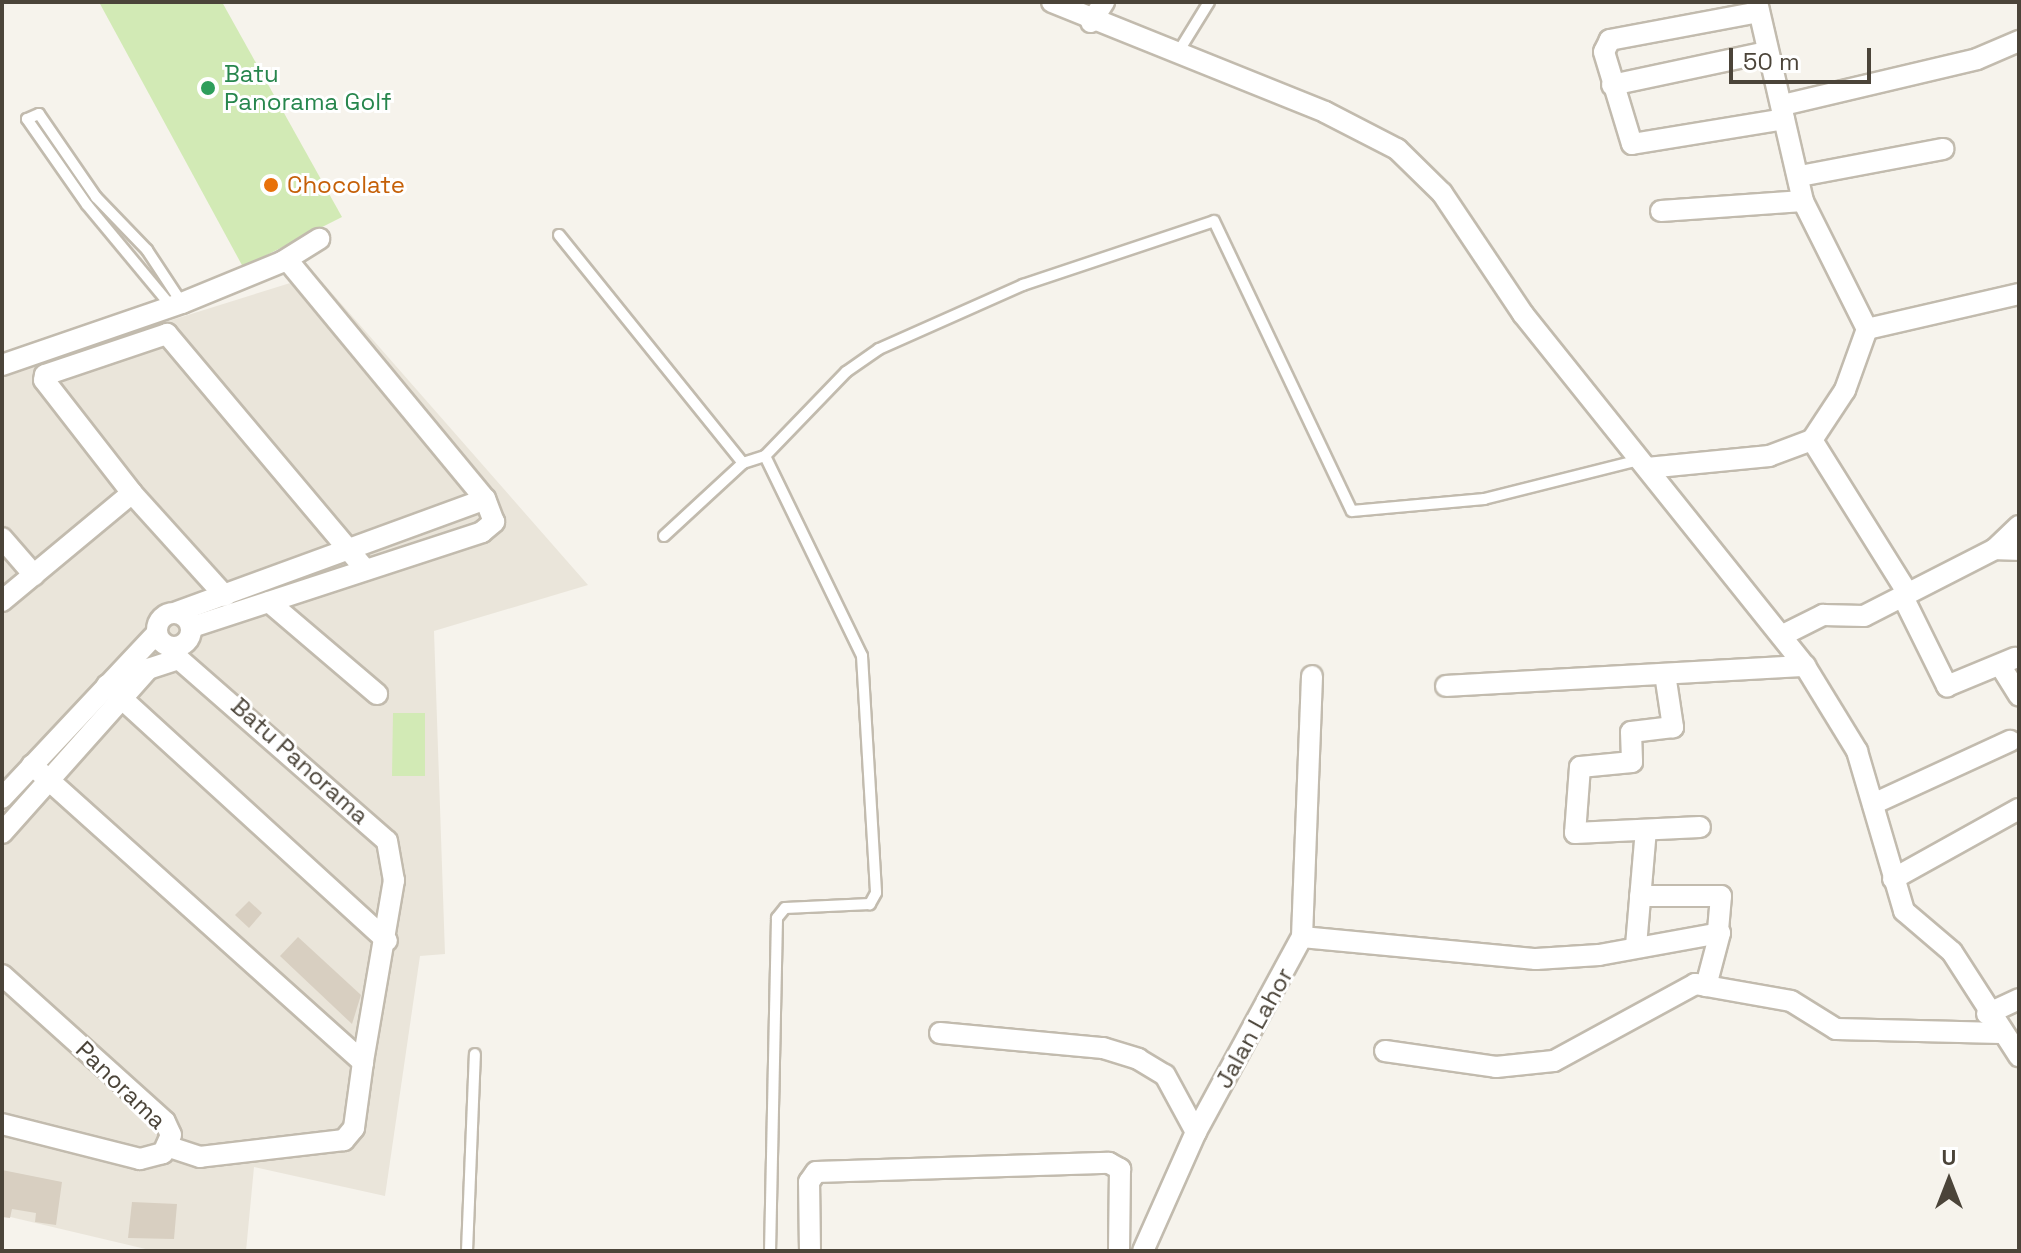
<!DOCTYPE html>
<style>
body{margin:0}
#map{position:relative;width:2021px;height:1253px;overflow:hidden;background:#f6f3ec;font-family:"Space Grotesk",sans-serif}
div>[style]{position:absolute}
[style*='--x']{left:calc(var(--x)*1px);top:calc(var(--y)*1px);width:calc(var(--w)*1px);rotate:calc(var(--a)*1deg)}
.residential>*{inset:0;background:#eae5da}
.green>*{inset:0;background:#d2eab5}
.building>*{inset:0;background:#d8cfc1}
.roads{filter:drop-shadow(2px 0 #c2bbae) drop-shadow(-2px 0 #c2bbae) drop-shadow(0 2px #c2bbae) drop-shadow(0 -2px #c2bbae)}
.service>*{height:10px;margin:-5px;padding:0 5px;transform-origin:5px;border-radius:5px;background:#fff}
.minor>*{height:20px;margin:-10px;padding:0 10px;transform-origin:10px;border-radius:10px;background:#fff}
.minor>.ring{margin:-10px;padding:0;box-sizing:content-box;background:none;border:20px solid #fff;border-radius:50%}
.dots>*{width:22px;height:22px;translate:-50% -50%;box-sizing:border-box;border:4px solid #fff;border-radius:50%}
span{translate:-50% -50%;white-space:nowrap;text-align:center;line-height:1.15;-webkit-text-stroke:6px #fff;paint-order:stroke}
.leisure-label{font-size:24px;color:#27864d}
.left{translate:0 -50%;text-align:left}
.food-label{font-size:24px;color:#c56008}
.street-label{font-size:24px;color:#4b4439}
.frame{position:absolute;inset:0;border:4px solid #4b4439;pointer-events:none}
.north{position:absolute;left:1909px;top:1141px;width:80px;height:80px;-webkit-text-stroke:6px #fff;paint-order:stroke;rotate:0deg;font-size:22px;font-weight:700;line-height:32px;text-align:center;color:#4b4439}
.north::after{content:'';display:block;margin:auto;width:28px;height:36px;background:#4b4439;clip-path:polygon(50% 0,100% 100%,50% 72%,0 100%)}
.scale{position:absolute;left:1729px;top:48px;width:142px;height:36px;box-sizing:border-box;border:4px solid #4b4439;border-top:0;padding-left:10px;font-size:24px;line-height:28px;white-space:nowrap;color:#4b4439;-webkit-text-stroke:6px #fff;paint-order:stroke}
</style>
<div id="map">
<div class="residential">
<div style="clip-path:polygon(316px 275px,588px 585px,434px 631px,445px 954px,420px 956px,385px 1196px,254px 1167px,246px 1251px,154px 1251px,2px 1215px,2px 373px)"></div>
</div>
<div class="green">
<div style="clip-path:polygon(99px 2px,222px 2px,342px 217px,243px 267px)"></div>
<div style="clip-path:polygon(393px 713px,425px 713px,425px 776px,392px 776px)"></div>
</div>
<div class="building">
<div style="clip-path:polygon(249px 901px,262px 913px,249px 928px,235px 915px)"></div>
<div style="clip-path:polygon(298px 937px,361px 995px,352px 1024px,280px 956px)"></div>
<div style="clip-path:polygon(2px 1170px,62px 1182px,56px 1225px,35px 1222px,36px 1213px,12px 1209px,10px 1218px,2px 1217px)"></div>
<div style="clip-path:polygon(132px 1202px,177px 1204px,174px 1239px,128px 1238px)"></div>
</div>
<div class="roads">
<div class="service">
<div style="--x:1177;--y:54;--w:61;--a:-58.4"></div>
<div style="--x:559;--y:235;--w:293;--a:51.1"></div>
<div style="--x:171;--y:306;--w:131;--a:-129.7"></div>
<div style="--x:87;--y:205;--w:105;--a:-124.9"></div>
<div style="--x:27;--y:119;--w:13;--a:-23"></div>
<div style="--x:39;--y:114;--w:101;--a:55.5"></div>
<div style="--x:96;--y:197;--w:74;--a:46.1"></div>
<div style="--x:147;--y:250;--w:64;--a:56.6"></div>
<div style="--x:765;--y:456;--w:222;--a:64.1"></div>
<div style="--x:862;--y:656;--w:237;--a:86.6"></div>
<div style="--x:876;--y:893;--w:13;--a:119"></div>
<div style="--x:870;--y:904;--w:85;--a:177.3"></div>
<div style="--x:785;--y:908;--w:13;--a:129"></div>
<div style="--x:777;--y:918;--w:333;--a:91.2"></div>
<div style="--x:664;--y:536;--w:108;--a:-42.7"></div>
<div style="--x:743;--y:463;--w:23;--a:-18"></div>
<div style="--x:765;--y:456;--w:117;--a:-46"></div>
<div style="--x:846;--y:372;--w:40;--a:-34.9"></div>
<div style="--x:879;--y:349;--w:158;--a:-24"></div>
<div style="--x:1023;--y:285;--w:201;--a:-18.5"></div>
<div style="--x:1214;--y:221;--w:321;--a:64.6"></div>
<div style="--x:1352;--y:511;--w:133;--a:-5.2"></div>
<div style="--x:1484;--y:499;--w:160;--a:-14.1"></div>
<div style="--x:467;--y:1251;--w:197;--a:-87.7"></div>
</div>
<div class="minor">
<div style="--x:1052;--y:2;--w:294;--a:21.9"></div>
<div style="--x:1325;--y:112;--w:81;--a:27.2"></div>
<div style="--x:1397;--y:149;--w:63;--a:44.4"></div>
<div style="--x:1442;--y:193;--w:146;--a:56.2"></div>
<div style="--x:1523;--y:314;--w:451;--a:51.3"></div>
<div style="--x:1805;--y:666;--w:100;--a:58.5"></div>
<div style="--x:1857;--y:751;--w:167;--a:73.6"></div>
<div style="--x:1904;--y:911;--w:63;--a:40.5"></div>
<div style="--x:1952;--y:952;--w:124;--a:57.2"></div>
<div style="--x:1759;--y:12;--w:152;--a:169.4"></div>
<div style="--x:1610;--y:40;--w:13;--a:117"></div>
<div style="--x:1604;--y:52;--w:96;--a:73.1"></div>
<div style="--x:1632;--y:144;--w:154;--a:-9.3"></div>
<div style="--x:1091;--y:22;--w:24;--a:-57"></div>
<div style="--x:1612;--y:85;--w:158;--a:-12"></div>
<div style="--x:1783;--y:105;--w:199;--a:-13.3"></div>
<div style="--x:1977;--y:59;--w:46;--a:-23.2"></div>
<div style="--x:1800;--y:176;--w:146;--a:-10.7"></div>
<div style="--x:1661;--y:211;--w:142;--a:-4"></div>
<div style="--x:1867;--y:329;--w:156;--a:-13"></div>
<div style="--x:2;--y:365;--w:190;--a:-19"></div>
<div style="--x:182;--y:303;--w:108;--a:-22.3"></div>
<div style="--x:282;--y:262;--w:44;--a:-31.9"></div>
<div style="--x:1812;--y:440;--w:179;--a:58"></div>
<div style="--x:1647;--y:468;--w:123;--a:-5.6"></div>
<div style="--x:1769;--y:456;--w:46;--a:-20.4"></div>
<div style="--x:1812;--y:440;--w:60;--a:-56.6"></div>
<div style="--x:1845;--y:390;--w:65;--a:-70.2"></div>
<div style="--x:1867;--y:329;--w:143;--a:-116.6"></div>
<div style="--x:1803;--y:201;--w:204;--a:-103"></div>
<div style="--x:2;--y:538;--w:49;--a:49.1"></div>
<div style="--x:1995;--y:549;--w:24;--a:2"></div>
<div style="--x:1902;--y:595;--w:102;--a:63.7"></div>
<div style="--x:1947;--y:686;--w:74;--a:-22.4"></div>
<div style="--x:225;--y:596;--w:139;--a:-132.1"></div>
<div style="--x:132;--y:493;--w:143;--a:-127.9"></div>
<div style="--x:44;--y:380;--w:5;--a:-79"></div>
<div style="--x:45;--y:375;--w:129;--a:-18.6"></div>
<div style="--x:167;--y:334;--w:307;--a:49.9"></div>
<div style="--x:2;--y:601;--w:169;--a:-39.7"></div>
<div style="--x:269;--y:602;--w:142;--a:40.4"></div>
<div style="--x:177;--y:612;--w:328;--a:-20.1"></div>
<div class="ring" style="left:157px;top:613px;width:14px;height:14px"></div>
<div style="--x:192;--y:627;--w:305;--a:-18.1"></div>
<div style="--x:482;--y:532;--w:16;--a:-40"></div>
<div style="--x:494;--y:522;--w:25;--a:-111"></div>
<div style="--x:485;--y:499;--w:310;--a:-129.6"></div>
<div style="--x:1783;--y:635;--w:45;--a:-26.6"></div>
<div style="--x:1823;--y:615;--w:41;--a:1.4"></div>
<div style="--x:1864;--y:616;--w:147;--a:-27.1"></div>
<div style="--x:1995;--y:549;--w:33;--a:-44"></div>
<div style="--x:2000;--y:665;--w:36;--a:58"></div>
<div style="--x:1665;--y:674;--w:54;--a:81.4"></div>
<div style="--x:1673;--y:727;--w:42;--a:173.2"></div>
<div style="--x:1631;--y:732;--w:30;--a:88"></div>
<div style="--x:1632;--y:762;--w:52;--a:174.5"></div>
<div style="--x:1580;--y:767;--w:66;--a:94.3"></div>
<div style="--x:1575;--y:833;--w:125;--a:-2.7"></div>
<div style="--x:107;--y:685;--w:379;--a:42.4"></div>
<div style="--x:1446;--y:686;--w:360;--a:-3.2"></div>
<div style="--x:32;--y:765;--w:445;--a:41.9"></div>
<div style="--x:363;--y:1062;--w:67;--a:97.8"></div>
<div style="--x:354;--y:1128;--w:16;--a:130"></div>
<div style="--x:344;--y:1140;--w:145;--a:173.3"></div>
<div style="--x:200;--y:1157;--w:32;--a:-162"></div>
<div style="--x:2;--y:798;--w:226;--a:-46.8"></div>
<div style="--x:1873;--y:804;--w:151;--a:-24.7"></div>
<div style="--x:2;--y:833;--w:220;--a:-48.3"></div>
<div style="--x:148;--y:669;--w:33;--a:-18"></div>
<div style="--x:179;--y:659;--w:276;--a:41.2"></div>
<div style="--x:387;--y:841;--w:40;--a:80"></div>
<div style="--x:394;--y:880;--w:185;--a:99.7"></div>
<div style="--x:1893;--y:879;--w:144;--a:-29.1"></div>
<div style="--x:1640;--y:896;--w:81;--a:0"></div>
<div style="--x:1721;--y:896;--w:38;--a:95"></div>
<div style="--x:1302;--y:937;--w:235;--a:5.4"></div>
<div style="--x:1536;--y:959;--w:63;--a:-3.6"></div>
<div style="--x:1599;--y:955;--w:123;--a:-10.3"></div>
<div style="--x:1720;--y:933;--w:55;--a:104.8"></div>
<div style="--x:1636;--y:946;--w:116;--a:-85.1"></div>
<div style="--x:2;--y:975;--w:219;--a:42"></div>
<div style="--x:165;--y:1122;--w:14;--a:65"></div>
<div style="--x:171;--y:1135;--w:20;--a:114"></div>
<div style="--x:163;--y:1153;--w:24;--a:165"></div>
<div style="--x:140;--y:1159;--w:142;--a:-165.8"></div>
<div style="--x:1987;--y:1014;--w:35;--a:-25"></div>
<div style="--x:940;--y:1033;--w:164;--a:5.3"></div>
<div style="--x:1103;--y:1048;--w:37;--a:17"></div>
<div style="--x:1138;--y:1059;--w:31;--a:31"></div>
<div style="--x:1165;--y:1075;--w:65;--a:61.5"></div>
<div style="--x:1385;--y:1051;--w:112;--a:8.2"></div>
<div style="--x:1496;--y:1067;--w:58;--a:-5.9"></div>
<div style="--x:1554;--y:1061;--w:161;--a:-28.6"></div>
<div style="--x:1695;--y:984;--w:97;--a:10"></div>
<div style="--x:1791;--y:1001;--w:53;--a:31.9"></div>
<div style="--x:1836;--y:1029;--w:165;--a:1.4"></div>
<div style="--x:810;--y:1251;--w:69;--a:-90.8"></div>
<div style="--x:809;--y:1182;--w:12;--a:-55"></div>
<div style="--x:816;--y:1172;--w:293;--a:-1.8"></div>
<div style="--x:1109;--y:1163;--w:13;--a:29"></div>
<div style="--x:1120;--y:1169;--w:82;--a:90.7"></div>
<div style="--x:1143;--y:1251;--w:130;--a:-66"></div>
<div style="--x:1196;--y:1132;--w:222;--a:-61.5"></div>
<div style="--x:1302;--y:937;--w:261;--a:-87.8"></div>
</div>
</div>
<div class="dots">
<div style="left:208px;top:88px;background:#2e9e5b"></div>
<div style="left:271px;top:185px;background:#e8710a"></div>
</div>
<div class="leisure-label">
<span class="left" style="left:224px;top:88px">Batu<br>Panorama Golf</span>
</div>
<div class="food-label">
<span class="left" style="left:287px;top:185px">Chocolate</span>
</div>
<div class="street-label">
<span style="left:300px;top:761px;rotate:42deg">Batu Panorama</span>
<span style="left:1254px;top:1028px;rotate:-61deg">Jalan Lahor</span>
<span style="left:121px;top:1085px;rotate:44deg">Panorama</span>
</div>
<div class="frame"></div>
<div class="north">U</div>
<div class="scale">50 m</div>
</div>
